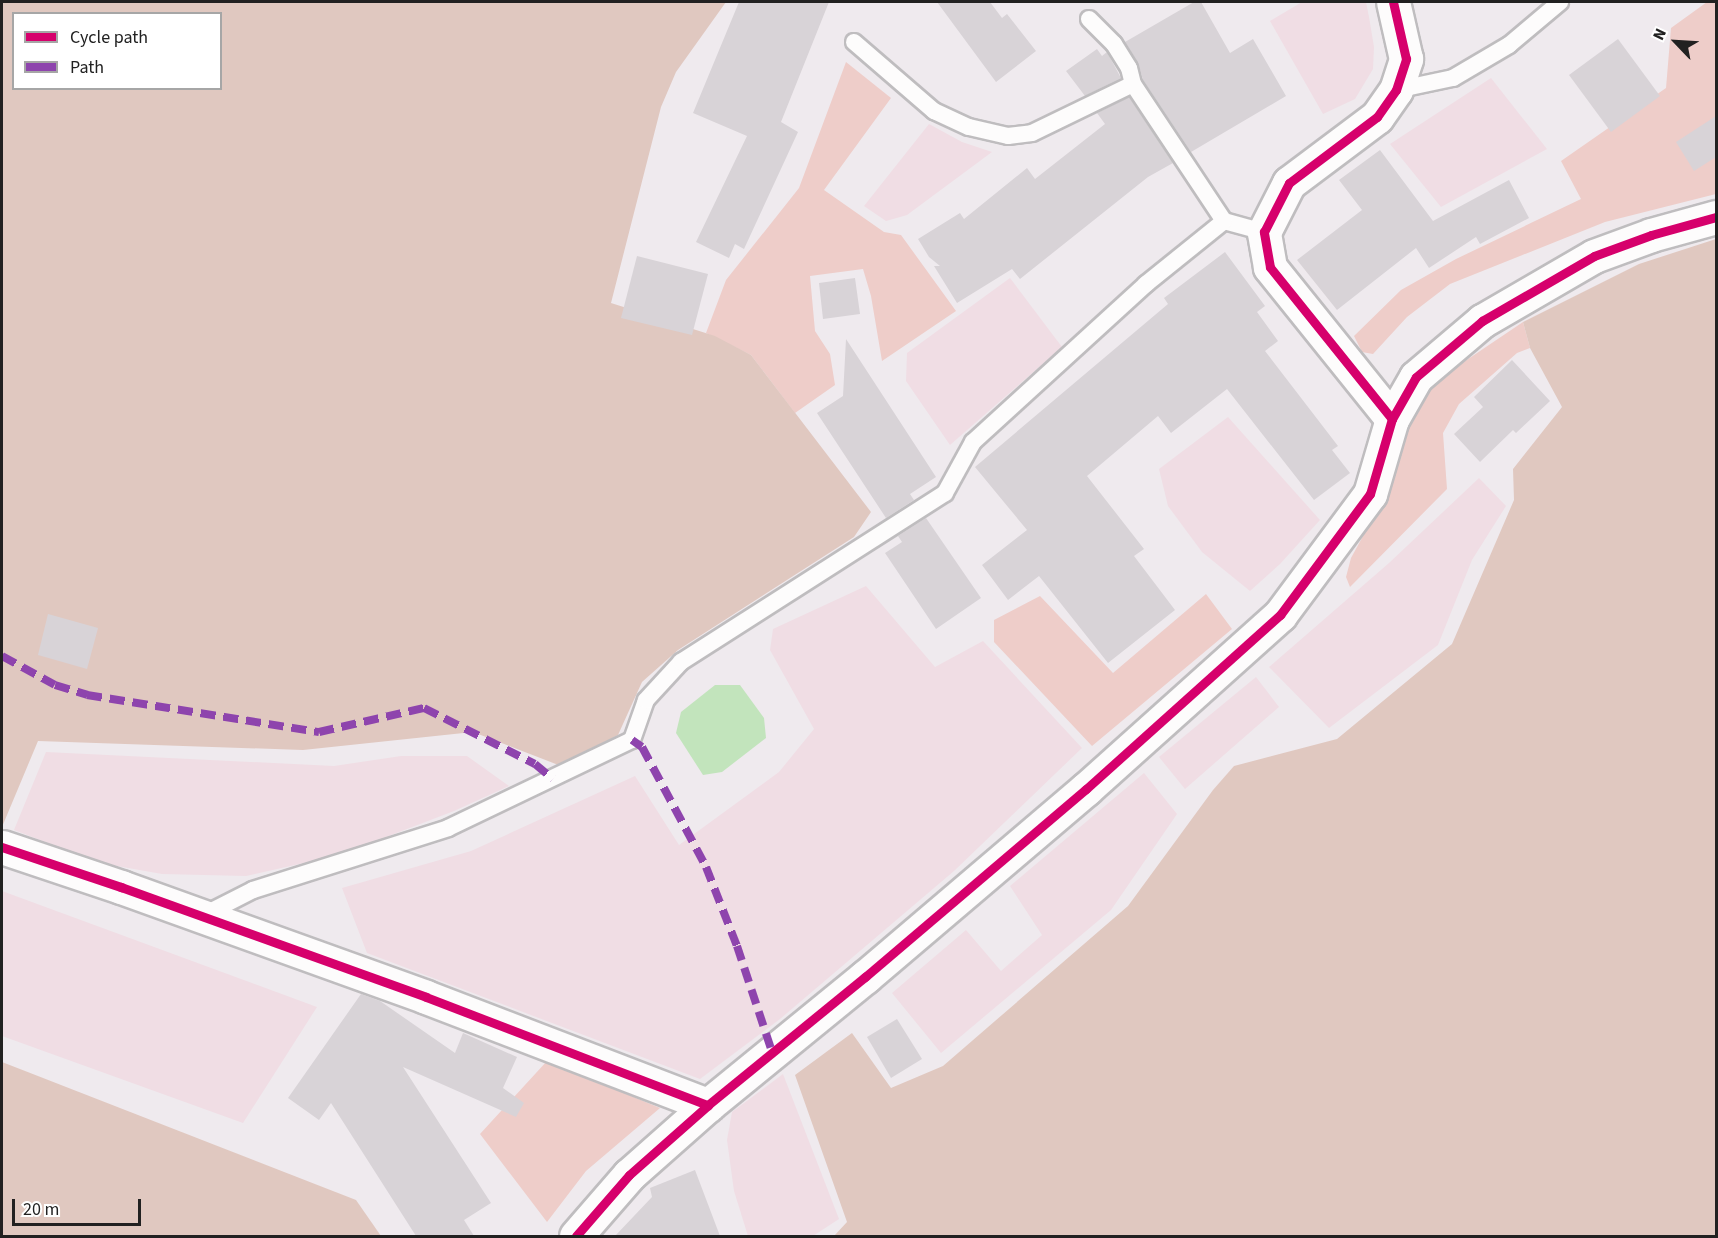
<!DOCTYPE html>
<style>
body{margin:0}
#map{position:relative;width:1718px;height:1238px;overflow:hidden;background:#efeaee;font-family:"Source Sans 3",sans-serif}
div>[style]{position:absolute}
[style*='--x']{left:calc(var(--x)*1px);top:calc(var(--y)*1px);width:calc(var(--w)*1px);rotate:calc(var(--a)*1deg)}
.farmland>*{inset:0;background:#f0dde4}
.grass>*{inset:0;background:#eecdc9}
.forest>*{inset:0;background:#e0c8c0}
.water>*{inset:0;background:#c2e4bc}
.building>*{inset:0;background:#d8d3d7}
.roads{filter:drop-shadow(2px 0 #bfbdbf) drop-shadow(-2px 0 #bfbdbf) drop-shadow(0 2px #bfbdbf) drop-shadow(0 -2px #bfbdbf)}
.lane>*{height:16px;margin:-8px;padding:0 8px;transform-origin:8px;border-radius:8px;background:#fdfcfc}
.street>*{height:33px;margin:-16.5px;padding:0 16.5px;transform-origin:16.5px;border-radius:16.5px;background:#fdfcfc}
.quiet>*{height:8px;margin-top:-4px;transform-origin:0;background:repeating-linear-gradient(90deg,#8e44ad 0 15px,transparent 0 23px)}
.cycleway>*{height:9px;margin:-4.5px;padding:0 4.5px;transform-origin:4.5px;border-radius:4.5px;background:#d6006c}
span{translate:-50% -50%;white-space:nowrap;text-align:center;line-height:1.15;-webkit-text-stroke:4.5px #fff;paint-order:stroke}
.frame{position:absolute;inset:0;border:3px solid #212121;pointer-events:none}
.legend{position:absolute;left:12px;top:12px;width:210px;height:78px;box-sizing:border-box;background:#fff;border:2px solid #a6a6a6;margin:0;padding:8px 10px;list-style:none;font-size:18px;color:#212121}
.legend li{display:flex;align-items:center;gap:12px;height:30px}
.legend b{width:30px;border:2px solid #a6a6a6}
.north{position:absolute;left:1646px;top:12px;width:60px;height:60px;-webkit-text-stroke:4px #fff;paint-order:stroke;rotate:295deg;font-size:16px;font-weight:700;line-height:24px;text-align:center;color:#212121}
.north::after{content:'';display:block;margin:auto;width:21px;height:27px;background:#212121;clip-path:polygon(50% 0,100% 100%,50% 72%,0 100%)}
.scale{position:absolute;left:12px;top:1199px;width:129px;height:27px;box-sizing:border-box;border:3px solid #212121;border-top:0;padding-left:8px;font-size:18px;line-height:21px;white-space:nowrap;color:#212121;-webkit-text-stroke:4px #fff;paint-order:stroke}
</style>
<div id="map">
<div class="farmland">
<div style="clip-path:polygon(1302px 2px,1366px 2px,1369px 17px,1374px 47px,1373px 69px,1355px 99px,1323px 114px,1270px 21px)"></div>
<div style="clip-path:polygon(1491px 78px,1547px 149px,1441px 207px,1390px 144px)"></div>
<div style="clip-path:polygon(929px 124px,962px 142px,992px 152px,907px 215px,886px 221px,864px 206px)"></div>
<div style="clip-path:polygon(1010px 278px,1062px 347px,950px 445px,906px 381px,907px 353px)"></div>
<div style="clip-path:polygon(1228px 417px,1320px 520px,1280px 564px,1250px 591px,1202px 552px,1168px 506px,1159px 469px)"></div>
<div style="clip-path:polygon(1479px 478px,1506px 506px,1472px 560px,1438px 645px,1329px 728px,1269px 667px,1389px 563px)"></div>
<div style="clip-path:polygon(866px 586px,935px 667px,983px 641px,1082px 748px,954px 871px,780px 1019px,700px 1079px,367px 953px,342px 888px,471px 851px,635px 776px,679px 845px,779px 772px,814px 729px,770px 650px,773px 629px)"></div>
<div style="clip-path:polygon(1256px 677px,1279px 707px,1185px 789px,1159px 757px)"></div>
<div style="clip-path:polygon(46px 752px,334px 766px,401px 756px,467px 756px,509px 786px,454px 811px,339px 855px,246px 876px,162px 874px,100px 863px,14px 830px)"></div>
<div style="clip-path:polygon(1144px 773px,1177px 814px,1111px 910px,941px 1053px,892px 993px,966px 930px,1001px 971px,1042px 935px,1010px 886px)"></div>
<div style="clip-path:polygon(2px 891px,317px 1007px,243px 1123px,2px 1036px)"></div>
<div style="clip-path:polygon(783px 1074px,839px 1219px,813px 1236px,748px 1236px,734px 1191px,727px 1140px,732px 1112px)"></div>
</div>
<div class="grass">
<div style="clip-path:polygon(1707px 2px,1716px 2px,1716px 194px,1605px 222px,1450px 284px,1407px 317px,1373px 354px,1362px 352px,1354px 336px,1401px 290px,1456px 259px,1581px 199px,1561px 161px,1666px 88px,1671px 28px)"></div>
<div style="clip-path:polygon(846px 62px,891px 98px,824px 190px,884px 232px,901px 235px,956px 311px,882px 361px,871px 296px,863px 269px,810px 276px,815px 331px,830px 354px,835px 385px,795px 413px,751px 355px,706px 333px,726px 280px,799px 188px)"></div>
<div style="clip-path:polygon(1523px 322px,1530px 348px,1517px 353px,1459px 404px,1443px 433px,1447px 489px,1350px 587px,1346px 577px,1351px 558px,1379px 507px,1410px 423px,1437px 380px)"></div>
<div style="clip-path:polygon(1206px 594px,1232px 629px,1092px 746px,994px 642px,994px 620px,1040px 596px,1113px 673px)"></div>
<div style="clip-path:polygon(547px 1061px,660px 1108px,586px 1171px,547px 1222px,480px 1134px)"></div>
</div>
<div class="forest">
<div style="clip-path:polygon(evenodd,2px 2px,726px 2px,676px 72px,661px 107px,611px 303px,715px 336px,751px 355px,871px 512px,854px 537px,678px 650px,642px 682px,618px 735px,561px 766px,473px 732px,303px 750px,38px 741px,2px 827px,2px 2px,14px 14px,220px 14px,220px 88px,14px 88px,14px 14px)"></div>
<div style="clip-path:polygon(1716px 239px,1716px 1236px,834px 1236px,847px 1222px,795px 1075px,852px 1033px,891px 1088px,943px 1066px,1128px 906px,1213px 790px,1234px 766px,1337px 739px,1452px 644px,1514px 500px,1513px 469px,1562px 407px,1530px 348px,1523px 322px,1639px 264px)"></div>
<div style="clip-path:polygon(2px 1062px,356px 1200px,381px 1236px,2px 1236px)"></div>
</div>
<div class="water">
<div style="clip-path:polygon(715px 685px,740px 685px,764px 718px,766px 738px,722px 772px,703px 775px,676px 733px,681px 712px)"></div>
</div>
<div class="building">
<div style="clip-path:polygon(739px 2px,829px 2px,781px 122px,798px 132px,744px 249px,735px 244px,729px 258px,696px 242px,747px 136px,693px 113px)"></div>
<div style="clip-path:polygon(937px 2px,990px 2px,1002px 18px,1007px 14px,1036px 51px,996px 82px)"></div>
<div style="clip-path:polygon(1194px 2px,1201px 2px,1230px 53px,1253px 39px,1286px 96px,1191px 152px,1143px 80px,1138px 63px,1125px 42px)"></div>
<div style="clip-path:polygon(1618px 39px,1660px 96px,1611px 132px,1569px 75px)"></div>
<div style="clip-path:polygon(1097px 49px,1102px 56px,1107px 52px,1121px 78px,1085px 96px,1066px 71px)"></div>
<div style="clip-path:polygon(1129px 97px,1173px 163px,1148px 177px,1020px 279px,1012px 269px,957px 303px,934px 266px,940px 266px,929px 257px,918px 239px,960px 213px,964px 219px,1027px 168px,1035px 179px,1105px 124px,1097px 113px)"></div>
<div style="clip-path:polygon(1716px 116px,1716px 157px,1694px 171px,1676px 142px)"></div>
<div style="clip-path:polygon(1380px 150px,1433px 221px,1509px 180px,1529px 218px,1480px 244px,1476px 237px,1429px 268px,1416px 248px,1337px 310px,1297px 260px,1362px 210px,1339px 180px)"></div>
<div style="clip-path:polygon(1225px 252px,1265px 306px,1257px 312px,1278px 341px,1265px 351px,1338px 446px,1332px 450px,1350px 473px,1314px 500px,1227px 389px,1171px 433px,1158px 416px,1087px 476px,1144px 549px,1134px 556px,1175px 610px,1108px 663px,1039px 576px,1008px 600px,982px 565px,1027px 530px,975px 467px,1168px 304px,1164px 298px)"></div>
<div style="clip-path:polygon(637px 256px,708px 274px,692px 335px,621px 318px)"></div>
<div style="clip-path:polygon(855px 278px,860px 314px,823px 319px,819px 283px)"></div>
<div style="clip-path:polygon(846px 339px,936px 477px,910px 494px,914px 500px,886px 518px,817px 413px,843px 396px)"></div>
<div style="clip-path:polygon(1512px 360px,1550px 401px,1516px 433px,1513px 430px,1480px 462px,1454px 434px,1483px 407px,1474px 397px)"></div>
<div style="clip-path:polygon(926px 518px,981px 598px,936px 629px,885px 553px,902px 542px,898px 536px)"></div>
<div style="clip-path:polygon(48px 614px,98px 628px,87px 669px,38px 655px)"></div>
<div style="clip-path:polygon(361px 994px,380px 1001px,455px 1053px,463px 1033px,517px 1057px,503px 1088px,524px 1103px,516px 1117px,403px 1067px,491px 1203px,464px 1220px,474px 1236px,416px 1236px,331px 1103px,319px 1120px,288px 1098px)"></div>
<div style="clip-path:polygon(897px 1019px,922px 1059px,891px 1078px,867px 1037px)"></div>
<div style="clip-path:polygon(695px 1170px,720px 1236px,615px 1236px,652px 1197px,650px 1188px)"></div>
</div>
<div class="roads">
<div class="lane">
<div style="--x:1089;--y:19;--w:35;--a:45"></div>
<div style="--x:1114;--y:44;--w:28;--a:58"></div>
<div style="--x:1129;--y:68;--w:16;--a:76"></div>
<div style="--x:1133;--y:84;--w:164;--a:56.4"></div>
<div style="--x:1224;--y:221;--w:41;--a:15.4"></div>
<div style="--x:854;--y:42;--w:106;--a:40.8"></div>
<div style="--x:934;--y:111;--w:38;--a:25"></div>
<div style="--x:969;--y:127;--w:40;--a:13"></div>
<div style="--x:1008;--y:136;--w:24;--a:-7"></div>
<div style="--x:1032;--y:133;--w:112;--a:-25.9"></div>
<div style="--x:1396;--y:90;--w:58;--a:-11.9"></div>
<div style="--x:1453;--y:78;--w:65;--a:-30.5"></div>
<div style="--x:1509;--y:45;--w:67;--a:-40.1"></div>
<div style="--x:202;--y:916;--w:57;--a:-27"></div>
<div style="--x:253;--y:890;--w:205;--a:-17.6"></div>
<div style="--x:448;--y:828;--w:204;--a:-25.6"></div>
<div style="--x:632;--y:740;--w:42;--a:-70.7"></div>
<div style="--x:646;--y:700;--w:52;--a:-47.4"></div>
<div style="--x:681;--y:662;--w:313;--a:-32.6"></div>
<div style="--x:945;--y:493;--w:58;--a:-61.2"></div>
<div style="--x:973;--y:442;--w:234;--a:-42.4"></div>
<div style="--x:1146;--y:284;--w:100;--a:-38.9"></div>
</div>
<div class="street">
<div style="--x:1392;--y:419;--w:195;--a:-128.8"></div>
<div style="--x:1270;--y:267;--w:36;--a:-100"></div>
<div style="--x:1264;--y:232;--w:55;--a:-63"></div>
<div style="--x:1289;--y:183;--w:110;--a:-36.9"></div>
<div style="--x:1377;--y:117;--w:33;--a:-55"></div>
<div style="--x:1396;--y:90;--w:33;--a:-72"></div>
<div style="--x:1406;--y:59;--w:58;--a:-102.8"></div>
<div style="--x:2;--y:847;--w:126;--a:18.6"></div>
<div style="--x:121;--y:887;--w:324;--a:19.8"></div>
<div style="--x:426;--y:997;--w:302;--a:21"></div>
<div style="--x:576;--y:1236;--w:81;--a:-49"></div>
<div style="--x:629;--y:1175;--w:106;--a:-41.5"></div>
<div style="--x:708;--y:1105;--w:203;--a:-39.2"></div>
<div style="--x:865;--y:977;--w:290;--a:-40.4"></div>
<div style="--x:1086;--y:789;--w:261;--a:-41.9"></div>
<div style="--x:1280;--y:615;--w:151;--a:-53.4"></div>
<div style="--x:1370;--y:494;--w:78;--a:-73.7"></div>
<div style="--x:1392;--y:419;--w:48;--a:-60.3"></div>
<div style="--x:1416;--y:377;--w:87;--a:-40.3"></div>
<div style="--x:1482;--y:321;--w:129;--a:-30.1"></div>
<div style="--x:1594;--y:256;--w:61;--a:-20.2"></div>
<div style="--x:1651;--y:235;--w:67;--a:-15.5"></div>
</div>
</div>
<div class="quiet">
<div style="--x:2;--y:656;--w:60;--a:28.7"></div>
<div style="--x:55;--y:685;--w:34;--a:17"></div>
<div style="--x:87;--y:695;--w:235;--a:9.1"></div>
<div style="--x:319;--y:732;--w:108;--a:-12.9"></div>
<div style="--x:424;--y:708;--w:124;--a:26.8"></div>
<div style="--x:535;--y:764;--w:23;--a:40"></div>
<div style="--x:632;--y:740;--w:12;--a:35"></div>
<div style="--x:642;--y:747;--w:136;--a:61.9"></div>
<div style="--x:706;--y:867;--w:85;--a:68.6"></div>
<div style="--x:737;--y:946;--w:112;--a:71.7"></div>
</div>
<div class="cycleway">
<div style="--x:1392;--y:419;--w:195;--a:-128.8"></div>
<div style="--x:1270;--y:267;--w:36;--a:-100"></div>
<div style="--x:1264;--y:232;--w:55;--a:-63"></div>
<div style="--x:1289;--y:183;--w:110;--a:-36.9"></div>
<div style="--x:1377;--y:117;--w:33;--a:-55"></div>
<div style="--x:1396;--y:90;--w:33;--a:-72"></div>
<div style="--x:1406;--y:59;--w:58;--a:-102.8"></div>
<div style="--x:2;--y:847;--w:126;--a:18.6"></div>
<div style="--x:121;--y:887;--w:324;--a:19.8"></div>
<div style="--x:426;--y:997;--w:302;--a:21"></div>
<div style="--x:576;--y:1236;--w:81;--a:-49"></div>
<div style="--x:629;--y:1175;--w:106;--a:-41.5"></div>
<div style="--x:708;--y:1105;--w:203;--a:-39.2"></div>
<div style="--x:865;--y:977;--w:290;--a:-40.4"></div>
<div style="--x:1086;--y:789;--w:261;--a:-41.9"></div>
<div style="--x:1280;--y:615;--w:151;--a:-53.4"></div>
<div style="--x:1370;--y:494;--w:78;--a:-73.7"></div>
<div style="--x:1392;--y:419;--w:48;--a:-60.3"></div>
<div style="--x:1416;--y:377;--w:87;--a:-40.3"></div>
<div style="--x:1482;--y:321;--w:129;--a:-30.1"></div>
<div style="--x:1594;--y:256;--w:61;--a:-20.2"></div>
<div style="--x:1651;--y:235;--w:67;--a:-15.5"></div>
</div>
<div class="frame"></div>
<ul class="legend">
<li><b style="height:8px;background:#d6006c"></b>Cycle path</li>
<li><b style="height:8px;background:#8e44ad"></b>Path</li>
</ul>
<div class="north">N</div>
<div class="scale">20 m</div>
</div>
